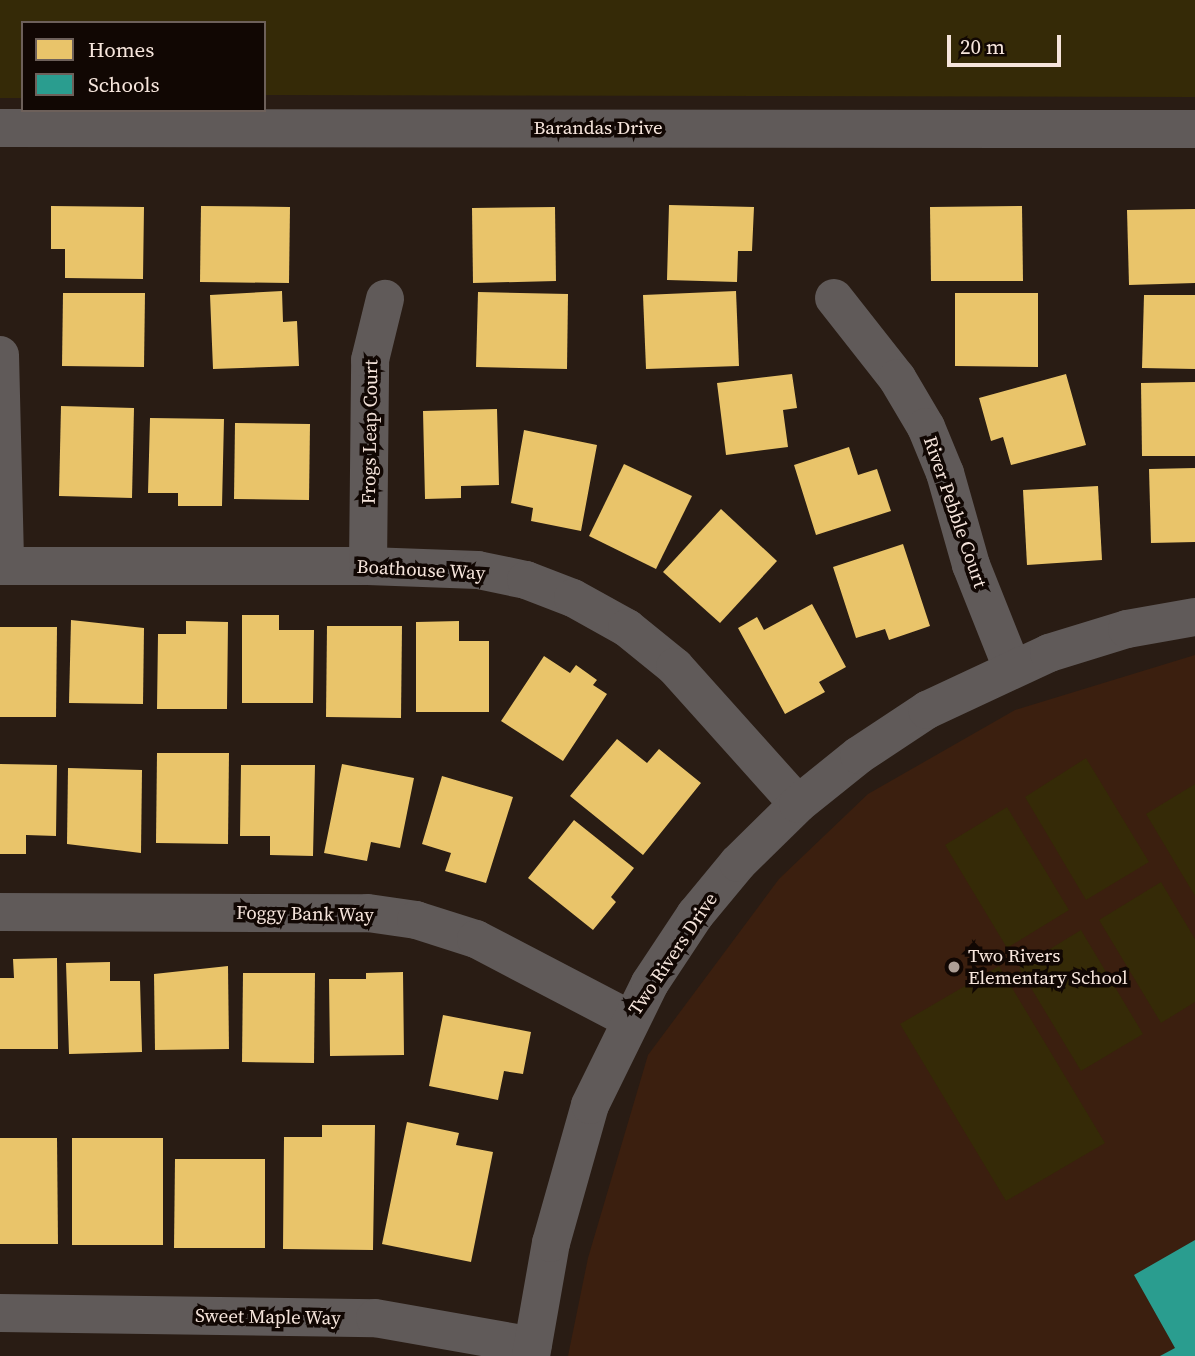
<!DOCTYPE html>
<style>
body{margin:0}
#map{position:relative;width:1195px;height:1356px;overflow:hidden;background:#291c14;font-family:"Source Serif 4",serif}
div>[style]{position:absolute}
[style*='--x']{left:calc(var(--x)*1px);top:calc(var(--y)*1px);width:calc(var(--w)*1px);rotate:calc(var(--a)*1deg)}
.built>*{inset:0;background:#3b1f0f}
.green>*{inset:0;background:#352a07}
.homes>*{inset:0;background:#e9c46a}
.schools>*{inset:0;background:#2a9d8f}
.street>*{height:38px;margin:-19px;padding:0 19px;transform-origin:19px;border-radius:19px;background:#605a59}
.dots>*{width:19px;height:19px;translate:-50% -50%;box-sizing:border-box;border:4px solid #110703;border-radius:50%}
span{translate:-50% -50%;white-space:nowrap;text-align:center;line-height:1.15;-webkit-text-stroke:7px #110703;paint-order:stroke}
.street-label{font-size:19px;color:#f6e5dc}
.poi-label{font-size:19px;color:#f6e5dc}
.left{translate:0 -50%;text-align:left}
.legend{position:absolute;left:21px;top:21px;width:245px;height:91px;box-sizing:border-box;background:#110703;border:2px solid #6d605a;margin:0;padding:9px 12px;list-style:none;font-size:21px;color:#f6e5dc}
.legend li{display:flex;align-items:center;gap:14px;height:35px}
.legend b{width:35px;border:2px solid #6d605a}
.scale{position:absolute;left:947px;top:35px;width:114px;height:32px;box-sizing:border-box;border:4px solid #f6e5dc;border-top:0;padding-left:9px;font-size:21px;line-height:24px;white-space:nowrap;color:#f6e5dc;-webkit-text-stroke:5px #110703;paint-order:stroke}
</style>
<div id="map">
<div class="built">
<div style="clip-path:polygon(1195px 655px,1195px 1356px,568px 1356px,588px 1258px,648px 1055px,779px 879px,868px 794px,1015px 710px)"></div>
</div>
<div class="green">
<div style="clip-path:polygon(0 0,1195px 0,1195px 97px,264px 95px,264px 23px,23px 23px,23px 98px,0 98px)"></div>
<div style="clip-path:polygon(1086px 758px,1149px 862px,1086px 900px,1025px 797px)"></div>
<div style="clip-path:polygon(1195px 784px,1195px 896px,1146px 814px)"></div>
<div style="clip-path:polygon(1007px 807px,1069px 910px,1007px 948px,945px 845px)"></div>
<div style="clip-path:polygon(1161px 882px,1195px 939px,1195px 1002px,1161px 1023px,1099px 920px)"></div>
<div style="clip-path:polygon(1081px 930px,1143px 1034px,1081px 1071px,1019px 968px)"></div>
<div style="clip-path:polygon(999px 966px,1105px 1143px,1006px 1201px,900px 1024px)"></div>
</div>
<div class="homes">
<div style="clip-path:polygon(669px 205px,754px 207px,752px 251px,738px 251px,737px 282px,667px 280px)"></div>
<div style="clip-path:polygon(51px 206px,144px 207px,143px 279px,65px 278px,65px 249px,51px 249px)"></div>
<div style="clip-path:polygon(201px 206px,290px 207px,289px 283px,200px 282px)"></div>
<div style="clip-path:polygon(1022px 206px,1023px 281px,931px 281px,930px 207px)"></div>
<div style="clip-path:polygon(555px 207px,556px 281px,473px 283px,472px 208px)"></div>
<div style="clip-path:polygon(1195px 209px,1195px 283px,1129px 285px,1127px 210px)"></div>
<div style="clip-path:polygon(282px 291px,283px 322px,297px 321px,299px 366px,213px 369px,210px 295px)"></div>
<div style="clip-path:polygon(736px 291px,739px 366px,646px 369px,643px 295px)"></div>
<div style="clip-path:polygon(478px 292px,568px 294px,567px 369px,476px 367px)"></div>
<div style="clip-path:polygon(63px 293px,145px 293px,144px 367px,62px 366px)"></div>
<div style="clip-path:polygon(955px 293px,1038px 293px,1038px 367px,955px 366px)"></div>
<div style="clip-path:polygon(1144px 295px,1195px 295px,1195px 369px,1142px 368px)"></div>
<div style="clip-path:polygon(792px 374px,797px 408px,783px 410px,788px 447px,726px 455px,717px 383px)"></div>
<div style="clip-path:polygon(1066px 374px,1086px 445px,1011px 465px,1003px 437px,991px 441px,979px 398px)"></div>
<div style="clip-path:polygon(1195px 382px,1195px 456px,1142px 456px,1141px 383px)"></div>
<div style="clip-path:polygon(61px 406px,134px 408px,132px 498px,59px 496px)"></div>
<div style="clip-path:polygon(497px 409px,499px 485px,461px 486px,461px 498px,425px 499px,423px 411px)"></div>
<div style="clip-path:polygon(150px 418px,224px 419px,222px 506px,178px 506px,178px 493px,148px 493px)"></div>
<div style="clip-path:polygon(235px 423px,310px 424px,309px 500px,234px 499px)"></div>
<div style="clip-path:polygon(524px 430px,597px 445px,581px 531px,531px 521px,533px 508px,511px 503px)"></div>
<div style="clip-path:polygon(849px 447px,858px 475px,877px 469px,891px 511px,816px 535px,794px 465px)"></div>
<div style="clip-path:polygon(624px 464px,692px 496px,656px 569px,589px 536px)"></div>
<div style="clip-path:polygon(1195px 468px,1195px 542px,1151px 543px,1149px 469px)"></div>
<div style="clip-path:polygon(1098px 486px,1102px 560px,1027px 565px,1023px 490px)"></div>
<div style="clip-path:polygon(721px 509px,777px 561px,720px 623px,663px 572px)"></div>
<div style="clip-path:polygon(903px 544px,930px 626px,889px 640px,885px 629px,856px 638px,833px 567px)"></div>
<div style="clip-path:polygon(812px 604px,846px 667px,819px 682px,825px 692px,785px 714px,738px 628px,757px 617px,764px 630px)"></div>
<div style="clip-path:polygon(242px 615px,279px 615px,279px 630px,314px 630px,313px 703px,242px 703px)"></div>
<div style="clip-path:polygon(71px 620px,144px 628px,143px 704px,69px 703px)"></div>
<div style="clip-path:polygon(186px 621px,228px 622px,227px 709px,157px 709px,158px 634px,186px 634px)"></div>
<div style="clip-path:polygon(459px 621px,459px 641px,489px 641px,489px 712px,416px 712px,416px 622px)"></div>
<div style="clip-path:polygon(327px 626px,402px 626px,401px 718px,326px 717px)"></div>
<div style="clip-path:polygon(0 627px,57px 627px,56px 717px,0 717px)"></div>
<div style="clip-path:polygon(544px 656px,570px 673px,576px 665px,597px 680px,593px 685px,607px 694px,563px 761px,501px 721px)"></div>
<div style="clip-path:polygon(617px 739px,647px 763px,659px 749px,701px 783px,643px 855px,570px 796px)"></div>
<div style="clip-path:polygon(157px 753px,229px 753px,228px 844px,156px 843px)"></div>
<div style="clip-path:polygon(0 764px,57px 765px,56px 836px,26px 835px,26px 854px,0 854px)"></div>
<div style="clip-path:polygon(342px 764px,414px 778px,400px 848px,371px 842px,367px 861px,324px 853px)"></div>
<div style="clip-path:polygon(241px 765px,315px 765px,313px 856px,270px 855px,270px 836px,240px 836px)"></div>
<div style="clip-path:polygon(68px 768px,142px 770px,141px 853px,67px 844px)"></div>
<div style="clip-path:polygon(442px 776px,513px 797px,486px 883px,445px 871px,451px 853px,422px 844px)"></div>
<div style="clip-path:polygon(574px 820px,634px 868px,611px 897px,616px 902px,593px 930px,528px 878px)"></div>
<div style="clip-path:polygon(57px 958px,58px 1049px,0 1049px,0 978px,14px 978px,13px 959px)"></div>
<div style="clip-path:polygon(110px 962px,110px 981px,140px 981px,142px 1052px,69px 1054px,66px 963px)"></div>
<div style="clip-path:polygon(228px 966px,229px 1049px,155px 1050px,154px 974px)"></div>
<div style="clip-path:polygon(403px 972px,404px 1055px,330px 1056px,329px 979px,366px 979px,366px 973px)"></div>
<div style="clip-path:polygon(243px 973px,315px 973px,314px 1063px,242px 1062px)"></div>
<div style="clip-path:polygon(443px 1015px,531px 1032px,523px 1074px,504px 1071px,498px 1100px,429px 1086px)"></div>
<div style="clip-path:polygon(407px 1122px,459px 1133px,456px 1145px,493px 1152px,471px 1262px,382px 1244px)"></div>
<div style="clip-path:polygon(322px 1125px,375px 1125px,373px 1250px,283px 1249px,284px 1137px,322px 1137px)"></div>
<div style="clip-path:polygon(0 1138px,57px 1138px,58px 1244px,0 1244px)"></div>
<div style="clip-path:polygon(72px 1138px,163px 1138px,163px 1245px,72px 1245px)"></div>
<div style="clip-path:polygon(175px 1159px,265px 1159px,265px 1248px,174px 1248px)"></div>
</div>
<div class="schools">
<div style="clip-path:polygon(1195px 1240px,1195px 1356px,1160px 1356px,1175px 1348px,1134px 1275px)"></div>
</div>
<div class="street">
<div style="--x:0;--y:128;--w:1195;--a:0.05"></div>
<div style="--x:834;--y:298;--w:102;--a:51.8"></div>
<div style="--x:897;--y:378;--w:57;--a:59.4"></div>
<div style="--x:926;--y:427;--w:50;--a:67.6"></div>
<div style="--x:945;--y:473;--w:96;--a:74.2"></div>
<div style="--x:971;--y:565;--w:111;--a:68.3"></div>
<div style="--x:0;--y:355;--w:211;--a:88.6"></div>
<div style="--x:0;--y:566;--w:368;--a:0"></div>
<div style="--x:368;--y:566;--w:110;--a:2.1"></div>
<div style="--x:478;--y:570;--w:49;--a:11.8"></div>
<div style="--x:526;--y:580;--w:50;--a:21"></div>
<div style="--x:573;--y:598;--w:62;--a:29.1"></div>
<div style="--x:627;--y:628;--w:62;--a:39.1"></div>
<div style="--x:675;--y:667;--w:184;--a:48.1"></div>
<div style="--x:368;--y:566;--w:206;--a:-89.4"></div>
<div style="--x:370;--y:360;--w:63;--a:-76.2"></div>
<div style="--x:0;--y:912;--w:368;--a:0.2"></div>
<div style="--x:368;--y:913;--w:49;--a:8.3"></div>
<div style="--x:416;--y:920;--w:63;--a:17.6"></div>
<div style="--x:476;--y:939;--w:173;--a:27.6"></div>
<div style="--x:0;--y:1313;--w:375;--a:0.8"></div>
<div style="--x:375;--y:1318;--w:160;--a:10"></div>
<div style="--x:531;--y:1356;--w:115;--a:-80"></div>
<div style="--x:551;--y:1243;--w:143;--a:-74.2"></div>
<div style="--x:590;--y:1105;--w:136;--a:-63.8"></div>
<div style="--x:650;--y:983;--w:82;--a:-56.5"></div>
<div style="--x:695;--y:915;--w:67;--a:-50.4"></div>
<div style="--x:738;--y:863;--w:84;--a:-44.5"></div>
<div style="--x:798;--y:804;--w:78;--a:-38.8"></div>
<div style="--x:859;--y:755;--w:82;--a:-33.5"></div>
<div style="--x:927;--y:710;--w:135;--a:-25"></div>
<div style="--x:1049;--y:653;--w:82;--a:-17.1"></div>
<div style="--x:1127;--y:629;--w:69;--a:-10"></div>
</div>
<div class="dots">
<div style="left:954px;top:967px;background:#ae9f96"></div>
</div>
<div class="street-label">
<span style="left:598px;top:128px">Barandas Drive</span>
<span style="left:370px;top:432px;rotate:-89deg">Frogs Leap Court</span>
<span style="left:955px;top:512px;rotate:71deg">River Pebble Court</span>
<span style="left:421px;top:570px;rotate:3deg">Boathouse Way</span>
<span style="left:305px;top:914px;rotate:1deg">Foggy Bank Way</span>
<span style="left:673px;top:954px;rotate:-56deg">Two Rivers Drive</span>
<span style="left:268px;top:1317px;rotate:1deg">Sweet Maple Way</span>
</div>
<div class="poi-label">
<span class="left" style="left:968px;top:967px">Two Rivers<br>Elementary School</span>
</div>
<ul class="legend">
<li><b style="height:19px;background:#e9c46a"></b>Homes</li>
<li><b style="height:19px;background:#2a9d8f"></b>Schools</li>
</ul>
<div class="scale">20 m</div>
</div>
